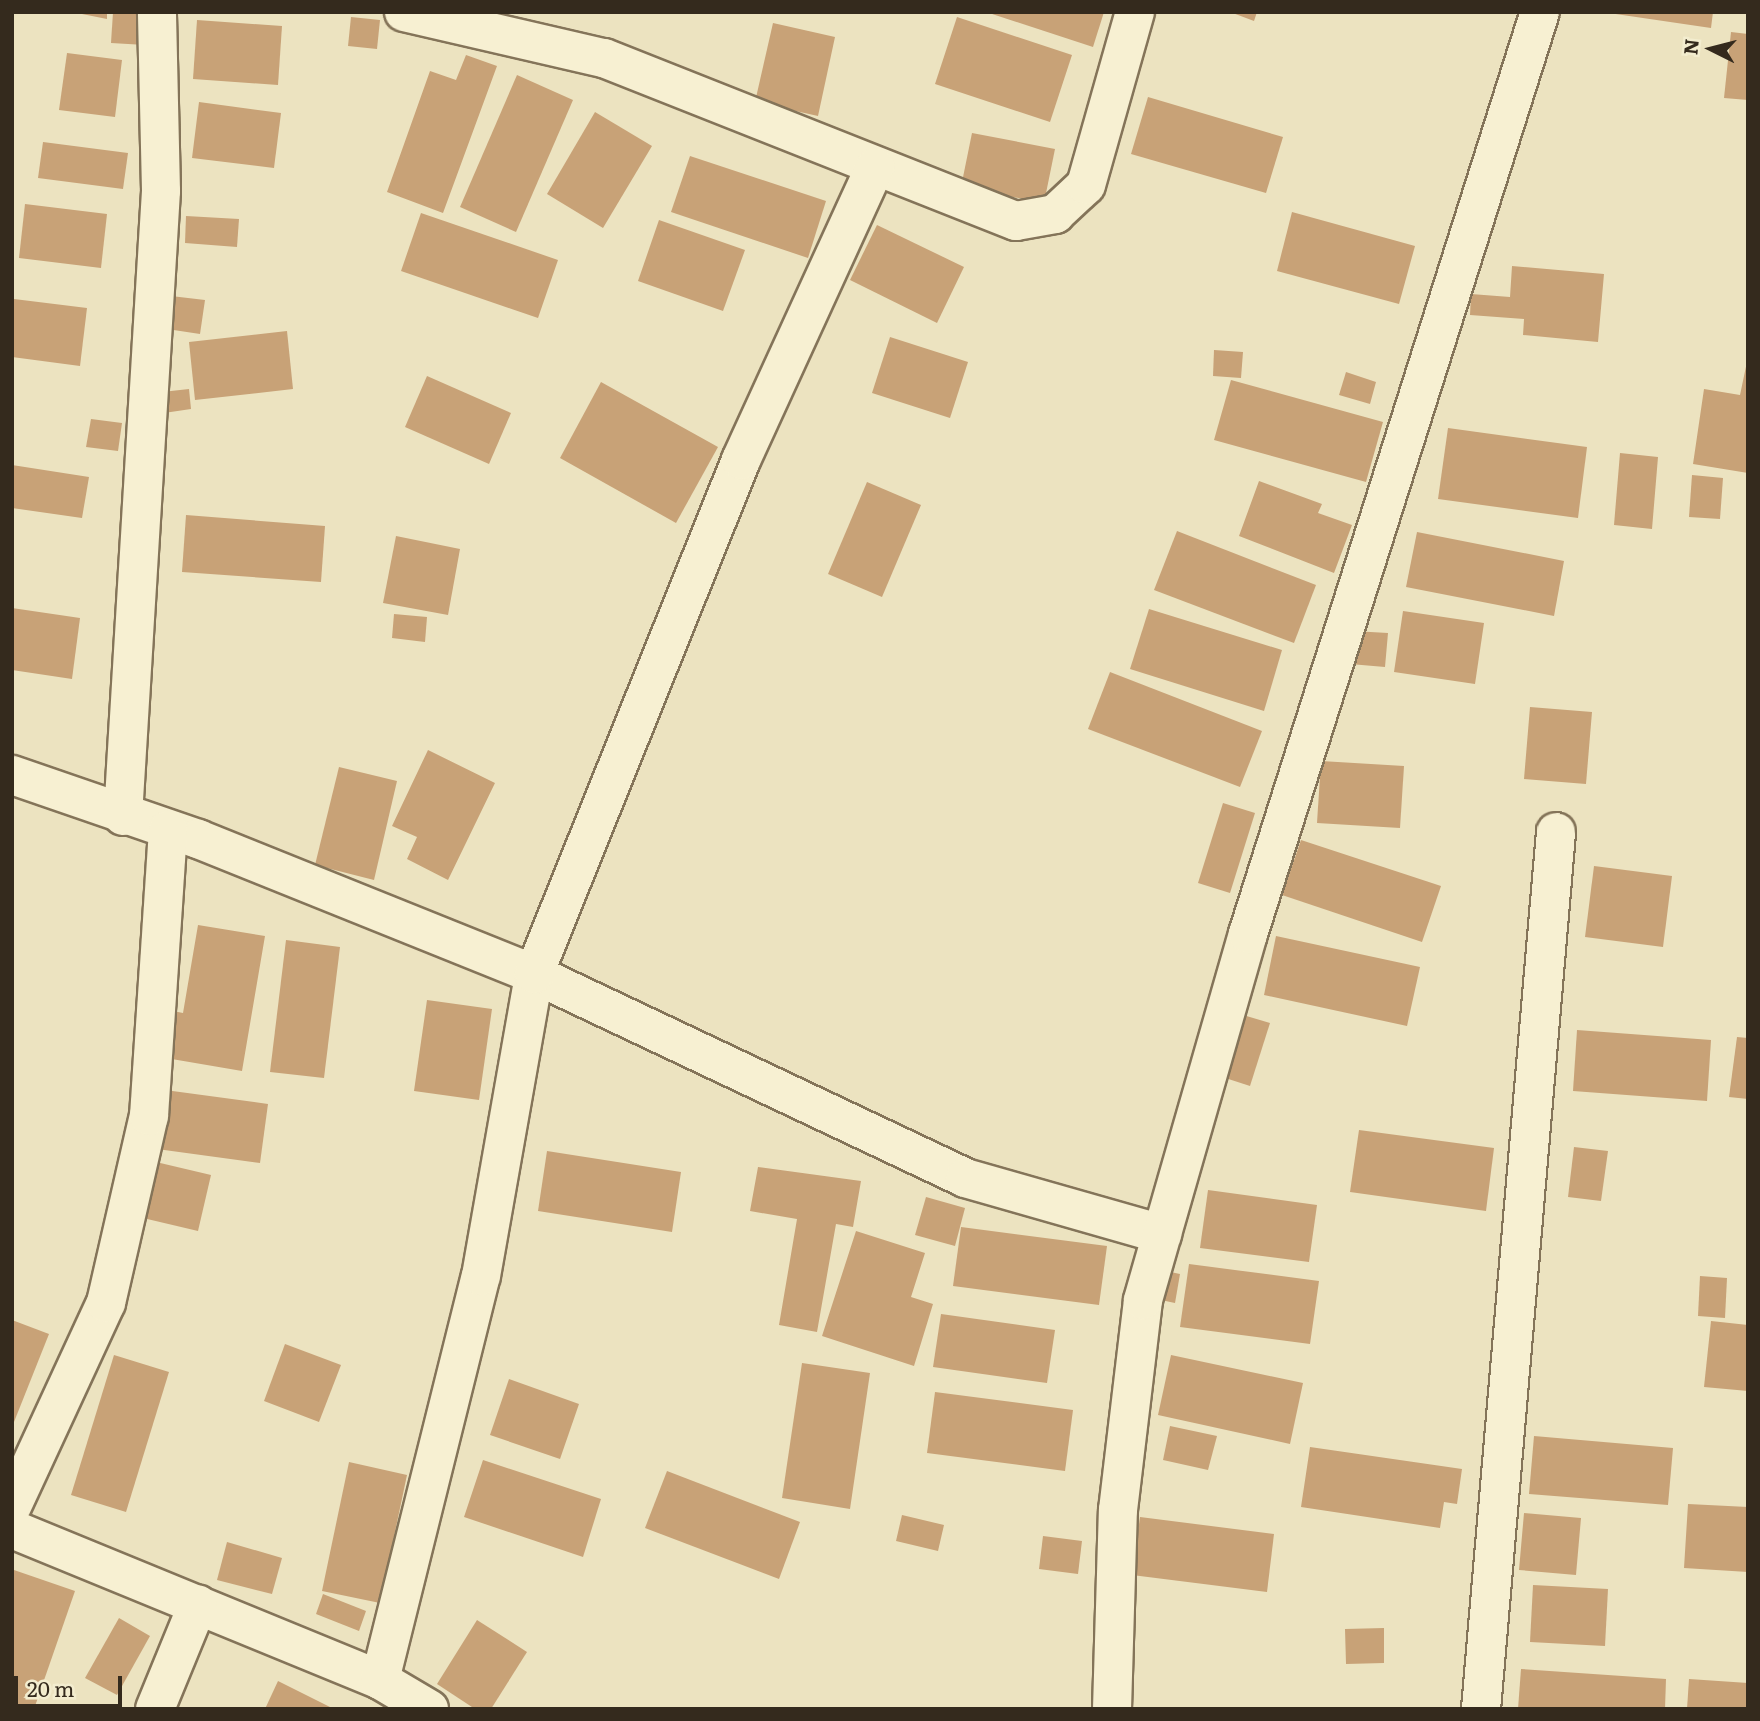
<!DOCTYPE html>
<style>
body{margin:0}
#map{position:relative;width:1760px;height:1721px;overflow:hidden;background:#ece3c0;font-family:Literata,serif}
div>[style]{position:absolute}
[style*='--x']{left:calc(var(--x)*1px);top:calc(var(--y)*1px);width:calc(var(--w)*1px);rotate:calc(var(--a)*1deg)}
.building>*{inset:0;background:#c8a277}
.roads{filter:drop-shadow(2px 0 #847459) drop-shadow(-2px 0 #847459) drop-shadow(0 2px #847459) drop-shadow(0 -2px #847459)}
.minor>*{height:38px;margin:-19px;padding:0 19px;transform-origin:19px;border-radius:19px;background:#f7f0d2}
span{translate:-50% -50%;white-space:nowrap;text-align:center;line-height:1.15;-webkit-text-stroke:6px #f3edcf;paint-order:stroke}
.frame{position:absolute;inset:0;border:14px solid #342a1d;pointer-events:none}
.north{position:absolute;left:1676px;top:14px;width:70px;height:70px;-webkit-text-stroke:5px #f3edcf;paint-order:stroke;rotate:276deg;font-size:19px;font-weight:700;line-height:28px;text-align:center;color:#342a1d}
.north::after{content:'';display:block;margin:auto;width:24px;height:32px;background:#342a1d;clip-path:polygon(50% 0,100% 100%,50% 72%,0 100%)}
.scale{position:absolute;left:14px;top:1676px;width:108px;height:32px;box-sizing:border-box;border:4px solid #342a1d;border-top:0;padding-left:9px;font-size:21px;line-height:24px;white-space:nowrap;color:#342a1d;-webkit-text-stroke:5px #f3edcf;paint-order:stroke}
</style>
<div id="map">
<div class="building">
<div style="clip-path:polygon(72px 12px,107px 12px,107px 19px)"></div>
<div style="clip-path:polygon(113px 12px,147px 12px,145px 45px,111px 43px)"></div>
<div style="clip-path:polygon(986px 12px,1104px 12px,1093px 47px)"></div>
<div style="clip-path:polygon(1230px 12px,1257px 12px,1254px 21px)"></div>
<div style="clip-path:polygon(1602px 12px,1713px 12px,1711px 28px)"></div>
<div style="clip-path:polygon(351px 17px,380px 20px,377px 49px,348px 46px)"></div>
<div style="clip-path:polygon(957px 17px,1072px 55px,1050px 122px,935px 84px)"></div>
<div style="clip-path:polygon(197px 20px,282px 26px,278px 85px,193px 79px)"></div>
<div style="clip-path:polygon(773px 23px,835px 37px,818px 116px,755px 102px)"></div>
<div style="clip-path:polygon(1731px 32px,1748px 34px,1748px 100px,1724px 98px)"></div>
<div style="clip-path:polygon(67px 53px,122px 60px,115px 117px,59px 110px)"></div>
<div style="clip-path:polygon(466px 55px,497px 66px,443px 213px,387px 192px,430px 71px,456px 80px)"></div>
<div style="clip-path:polygon(517px 75px,573px 100px,516px 232px,460px 207px)"></div>
<div style="clip-path:polygon(1148px 97px,1283px 137px,1266px 193px,1131px 154px)"></div>
<div style="clip-path:polygon(199px 102px,281px 113px,274px 168px,192px 158px)"></div>
<div style="clip-path:polygon(595px 112px,652px 146px,603px 228px,547px 194px)"></div>
<div style="clip-path:polygon(972px 133px,1055px 149px,1044px 203px,961px 187px)"></div>
<div style="clip-path:polygon(43px 142px,128px 153px,123px 189px,38px 178px)"></div>
<div style="clip-path:polygon(690px 156px,826px 201px,808px 258px,671px 212px)"></div>
<div style="clip-path:polygon(25px 204px,107px 214px,101px 268px,19px 258px)"></div>
<div style="clip-path:polygon(1292px 212px,1415px 246px,1399px 304px,1277px 271px)"></div>
<div style="clip-path:polygon(421px 213px,558px 260px,538px 318px,401px 271px)"></div>
<div style="clip-path:polygon(186px 216px,239px 219px,237px 247px,185px 243px)"></div>
<div style="clip-path:polygon(659px 220px,745px 250px,723px 311px,638px 281px)"></div>
<div style="clip-path:polygon(877px 225px,964px 267px,937px 323px,850px 280px)"></div>
<div style="clip-path:polygon(1512px 266px,1604px 274px,1598px 342px,1523px 335px,1524px 319px,1470px 315px,1471px 294px,1510px 297px)"></div>
<div style="clip-path:polygon(171px 296px,205px 300px,200px 334px,167px 329px)"></div>
<div style="clip-path:polygon(14px 299px,87px 308px,80px 366px,12px 357px)"></div>
<div style="clip-path:polygon(287px 331px,293px 389px,195px 400px,189px 342px)"></div>
<div style="clip-path:polygon(890px 337px,968px 362px,950px 418px,872px 393px)"></div>
<div style="clip-path:polygon(1214px 350px,1243px 352px,1241px 378px,1213px 376px)"></div>
<div style="clip-path:polygon(1748px 357px,1748px 473px,1693px 464px,1704px 389px,1740px 395px)"></div>
<div style="clip-path:polygon(1346px 372px,1376px 382px,1370px 404px,1339px 395px)"></div>
<div style="clip-path:polygon(427px 376px,511px 413px,489px 464px,405px 427px)"></div>
<div style="clip-path:polygon(1231px 380px,1383px 422px,1366px 482px,1214px 440px)"></div>
<div style="clip-path:polygon(601px 382px,718px 447px,676px 523px,560px 458px)"></div>
<div style="clip-path:polygon(189px 389px,191px 409px,164px 413px,162px 392px)"></div>
<div style="clip-path:polygon(91px 419px,122px 423px,118px 451px,86px 447px)"></div>
<div style="clip-path:polygon(1448px 428px,1587px 447px,1578px 518px,1438px 499px)"></div>
<div style="clip-path:polygon(1620px 453px,1658px 457px,1652px 529px,1614px 525px)"></div>
<div style="clip-path:polygon(12px 465px,89px 477px,82px 518px,12px 508px)"></div>
<div style="clip-path:polygon(1692px 475px,1723px 478px,1720px 519px,1689px 517px)"></div>
<div style="clip-path:polygon(1259px 481px,1322px 504px,1318px 513px,1352px 525px,1334px 573px,1239px 536px)"></div>
<div style="clip-path:polygon(867px 482px,921px 505px,882px 597px,828px 574px)"></div>
<div style="clip-path:polygon(186px 515px,325px 526px,321px 582px,182px 572px)"></div>
<div style="clip-path:polygon(1177px 531px,1316px 585px,1294px 643px,1154px 590px)"></div>
<div style="clip-path:polygon(1417px 532px,1564px 561px,1554px 616px,1406px 587px)"></div>
<div style="clip-path:polygon(396px 536px,460px 549px,448px 615px,383px 603px)"></div>
<div style="clip-path:polygon(12px 608px,80px 618px,72px 679px,12px 670px)"></div>
<div style="clip-path:polygon(1149px 609px,1282px 650px,1264px 711px,1130px 669px)"></div>
<div style="clip-path:polygon(1403px 611px,1484px 623px,1475px 684px,1394px 672px)"></div>
<div style="clip-path:polygon(394px 614px,427px 617px,425px 642px,392px 638px)"></div>
<div style="clip-path:polygon(1353px 631px,1388px 633px,1385px 667px,1350px 664px)"></div>
<div style="clip-path:polygon(1110px 672px,1262px 731px,1240px 787px,1088px 729px)"></div>
<div style="clip-path:polygon(1530px 707px,1592px 712px,1586px 784px,1524px 779px)"></div>
<div style="clip-path:polygon(428px 750px,495px 783px,448px 880px,407px 859px,417px 837px,392px 826px)"></div>
<div style="clip-path:polygon(1321px 761px,1404px 766px,1400px 828px,1317px 823px)"></div>
<div style="clip-path:polygon(339px 767px,397px 781px,374px 880px,315px 865px)"></div>
<div style="clip-path:polygon(1223px 803px,1255px 813px,1230px 893px,1198px 883px)"></div>
<div style="clip-path:polygon(1301px 840px,1441px 886px,1422px 942px,1282px 895px)"></div>
<div style="clip-path:polygon(1594px 866px,1672px 876px,1663px 947px,1585px 937px)"></div>
<div style="clip-path:polygon(198px 925px,265px 936px,242px 1071px,160px 1057px,168px 1010px,183px 1013px)"></div>
<div style="clip-path:polygon(1276px 936px,1420px 967px,1407px 1026px,1264px 995px)"></div>
<div style="clip-path:polygon(286px 940px,340px 947px,324px 1078px,270px 1072px)"></div>
<div style="clip-path:polygon(427px 1000px,492px 1009px,479px 1100px,414px 1091px)"></div>
<div style="clip-path:polygon(1233px 1012px,1270px 1023px,1250px 1086px,1213px 1074px)"></div>
<div style="clip-path:polygon(1577px 1030px,1711px 1040px,1707px 1101px,1573px 1091px)"></div>
<div style="clip-path:polygon(1737px 1037px,1748px 1038px,1748px 1099px,1729px 1097px)"></div>
<div style="clip-path:polygon(165px 1090px,268px 1104px,260px 1163px,157px 1149px)"></div>
<div style="clip-path:polygon(1359px 1130px,1494px 1148px,1486px 1211px,1350px 1192px)"></div>
<div style="clip-path:polygon(1574px 1147px,1608px 1151px,1601px 1201px,1568px 1197px)"></div>
<div style="clip-path:polygon(547px 1151px,681px 1172px,672px 1232px,538px 1211px)"></div>
<div style="clip-path:polygon(156px 1162px,211px 1175px,198px 1231px,143px 1218px)"></div>
<div style="clip-path:polygon(758px 1167px,861px 1181px,853px 1227px,836px 1224px,817px 1332px,779px 1325px,797px 1219px,750px 1211px)"></div>
<div style="clip-path:polygon(1208px 1190px,1317px 1205px,1309px 1262px,1200px 1248px)"></div>
<div style="clip-path:polygon(926px 1197px,965px 1208px,955px 1246px,915px 1235px)"></div>
<div style="clip-path:polygon(961px 1227px,1107px 1246px,1099px 1305px,953px 1286px)"></div>
<div style="clip-path:polygon(856px 1231px,925px 1253px,911px 1297px,933px 1304px,914px 1366px,822px 1336px)"></div>
<div style="clip-path:polygon(1189px 1264px,1319px 1281px,1310px 1344px,1180px 1327px)"></div>
<div style="clip-path:polygon(1161px 1270px,1180px 1274px,1175px 1303px,1156px 1299px)"></div>
<div style="clip-path:polygon(1700px 1276px,1727px 1278px,1725px 1318px,1698px 1316px)"></div>
<div style="clip-path:polygon(941px 1314px,1055px 1330px,1047px 1383px,933px 1367px)"></div>
<div style="clip-path:polygon(12px 1320px,49px 1334px,12px 1427px)"></div>
<div style="clip-path:polygon(1711px 1321px,1748px 1325px,1748px 1391px,1704px 1387px)"></div>
<div style="clip-path:polygon(285px 1344px,341px 1365px,319px 1422px,264px 1401px)"></div>
<div style="clip-path:polygon(114px 1355px,169px 1372px,126px 1512px,71px 1495px)"></div>
<div style="clip-path:polygon(1171px 1355px,1303px 1383px,1290px 1444px,1158px 1415px)"></div>
<div style="clip-path:polygon(802px 1363px,870px 1373px,850px 1509px,782px 1498px)"></div>
<div style="clip-path:polygon(509px 1379px,579px 1404px,560px 1459px,490px 1435px)"></div>
<div style="clip-path:polygon(935px 1392px,1073px 1410px,1065px 1471px,927px 1453px)"></div>
<div style="clip-path:polygon(1170px 1426px,1217px 1436px,1208px 1470px,1163px 1460px)"></div>
<div style="clip-path:polygon(1534px 1436px,1673px 1448px,1668px 1505px,1529px 1494px)"></div>
<div style="clip-path:polygon(1310px 1447px,1462px 1469px,1457px 1504px,1444px 1502px,1440px 1528px,1301px 1507px)"></div>
<div style="clip-path:polygon(483px 1460px,601px 1499px,583px 1557px,464px 1517px)"></div>
<div style="clip-path:polygon(349px 1462px,407px 1475px,380px 1603px,322px 1591px)"></div>
<div style="clip-path:polygon(667px 1471px,800px 1522px,779px 1579px,645px 1528px)"></div>
<div style="clip-path:polygon(1688px 1504px,1748px 1507px,1748px 1572px,1684px 1568px)"></div>
<div style="clip-path:polygon(1524px 1513px,1581px 1518px,1576px 1575px,1519px 1570px)"></div>
<div style="clip-path:polygon(902px 1515px,944px 1525px,938px 1551px,896px 1541px)"></div>
<div style="clip-path:polygon(1140px 1517px,1274px 1534px,1267px 1592px,1132px 1575px)"></div>
<div style="clip-path:polygon(1043px 1536px,1082px 1541px,1078px 1574px,1039px 1569px)"></div>
<div style="clip-path:polygon(227px 1542px,282px 1558px,272px 1594px,217px 1580px)"></div>
<div style="clip-path:polygon(14px 1570px,75px 1591px,34px 1709px,12px 1709px)"></div>
<div style="clip-path:polygon(1533px 1585px,1608px 1589px,1605px 1646px,1530px 1642px)"></div>
<div style="clip-path:polygon(323px 1594px,366px 1611px,359px 1631px,316px 1614px)"></div>
<div style="clip-path:polygon(119px 1618px,150px 1636px,117px 1695px,85px 1678px)"></div>
<div style="clip-path:polygon(477px 1620px,527px 1652px,491px 1709px,475px 1709px,437px 1684px)"></div>
<div style="clip-path:polygon(1384px 1628px,1384px 1663px,1346px 1664px,1345px 1629px)"></div>
<div style="clip-path:polygon(1521px 1669px,1666px 1679px,1665px 1709px,1518px 1709px)"></div>
<div style="clip-path:polygon(1689px 1679px,1748px 1683px,1748px 1709px,1687px 1709px)"></div>
<div style="clip-path:polygon(278px 1681px,334px 1709px,265px 1709px)"></div>
</div>
<div class="roads">
<div class="minor">
<div style="--x:404;--y:12;--w:205;--a:13"></div>
<div style="--x:604;--y:58;--w:443;--a:21.6"></div>
<div style="--x:1016;--y:221;--w:40;--a:-10"></div>
<div style="--x:1055;--y:214;--w:42;--a:-43.1"></div>
<div style="--x:1086;--y:185;--w:180;--a:-74.2"></div>
<div style="--x:12;--y:775;--w:197;--a:19"></div>
<div style="--x:198;--y:839;--w:362;--a:21.9"></div>
<div style="--x:534;--y:974;--w:477;--a:25.3"></div>
<div style="--x:965;--y:1178;--w:205;--a:15.9"></div>
<div style="--x:123;--y:816;--w:626;--a:-86.52"></div>
<div style="--x:161;--y:191;--w:179;--a:-91.3"></div>
<div style="--x:12;--y:1506;--w:224;--a:-65.2"></div>
<div style="--x:106;--y:1303;--w:192;--a:-77.1"></div>
<div style="--x:149;--y:1116;--w:287;--a:-86.2"></div>
<div style="--x:12;--y:1529;--w:398;--a:22.3"></div>
<div style="--x:380;--y:1680;--w:57;--a:30.6"></div>
<div style="--x:380;--y:1680;--w:416;--a:-76"></div>
<div style="--x:481;--y:1276;--w:307;--a:-80"></div>
<div style="--x:534;--y:974;--w:554;--a:-68.06"></div>
<div style="--x:741;--y:460;--w:322;--a:-65.4"></div>
<div style="--x:155;--y:1709;--w:113;--a:-67.7"></div>
<div style="--x:1112;--y:1709;--w:199;--a:-88.3"></div>
<div style="--x:1118;--y:1510;--w:211;--a:-83.2"></div>
<div style="--x:1143;--y:1300;--w:381;--a:-74"></div>
<div style="--x:1248;--y:934;--w:967;--a:-72.43"></div>
<div style="--x:1481;--y:1709;--w:880;--a:-85.11"></div>
</div>
</div>
<div class="frame"></div>
<div class="north">N</div>
<div class="scale">20 m</div>
</div>
